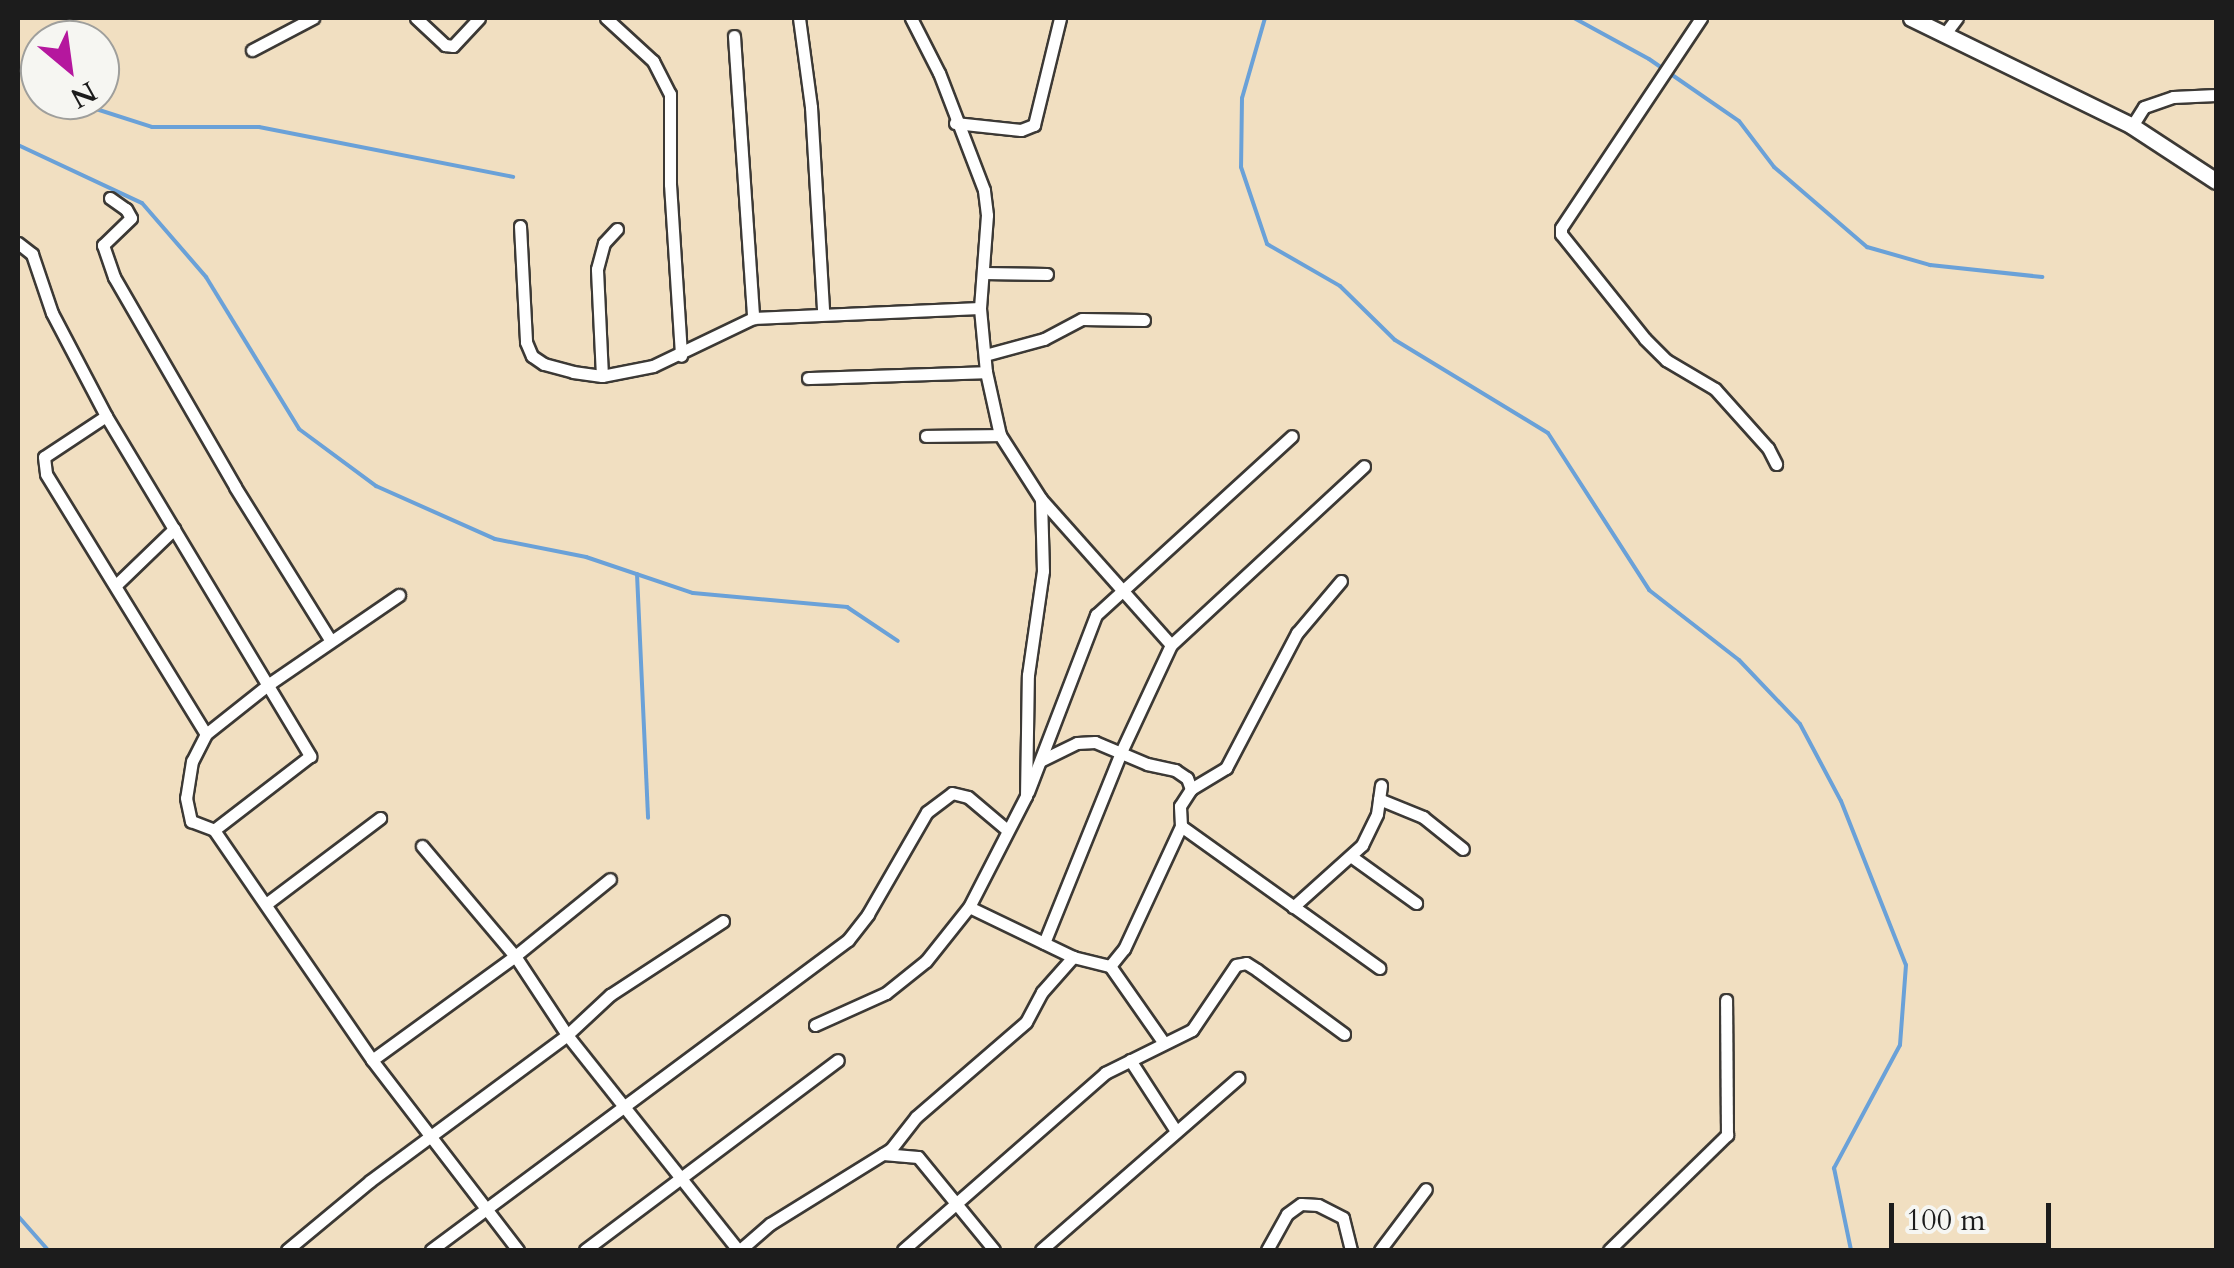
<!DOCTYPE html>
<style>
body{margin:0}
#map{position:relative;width:2234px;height:1268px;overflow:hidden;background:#f1dfc1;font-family:Cardo,serif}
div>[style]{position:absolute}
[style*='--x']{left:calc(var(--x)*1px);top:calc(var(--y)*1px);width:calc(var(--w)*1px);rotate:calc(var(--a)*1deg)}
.stream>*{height:4px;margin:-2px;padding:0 2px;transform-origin:2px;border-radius:2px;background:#6aa1d8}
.roads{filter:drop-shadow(2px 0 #3c3935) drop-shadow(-2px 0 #3c3935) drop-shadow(0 2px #3c3935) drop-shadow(0 -2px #3c3935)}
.minor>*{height:11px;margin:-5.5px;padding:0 5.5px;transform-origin:5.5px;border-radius:5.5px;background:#fff}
.tertiary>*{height:15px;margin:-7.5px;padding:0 7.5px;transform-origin:7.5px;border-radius:7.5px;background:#fff}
span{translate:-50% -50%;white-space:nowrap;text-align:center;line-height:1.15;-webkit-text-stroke:8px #f6f6f2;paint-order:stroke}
.frame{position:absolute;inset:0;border:20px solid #1c1c1c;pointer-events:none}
.north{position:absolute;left:20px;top:20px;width:100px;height:100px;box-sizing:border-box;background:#f6f6f2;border:2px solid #9f9f9c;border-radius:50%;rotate:151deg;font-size:28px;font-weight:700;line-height:40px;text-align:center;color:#1c1c1c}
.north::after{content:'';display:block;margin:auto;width:35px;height:45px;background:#b5179e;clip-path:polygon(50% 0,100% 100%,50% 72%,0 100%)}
.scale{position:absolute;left:1889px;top:1203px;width:162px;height:45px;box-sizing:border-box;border:5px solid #1c1c1c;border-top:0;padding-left:12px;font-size:30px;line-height:35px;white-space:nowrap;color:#1c1c1c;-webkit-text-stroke:8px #f6f6f2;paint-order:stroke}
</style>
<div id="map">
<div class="stream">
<div style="--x:1265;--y:18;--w:83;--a:106"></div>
<div style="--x:1242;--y:98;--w:69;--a:90.8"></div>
<div style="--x:1241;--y:167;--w:81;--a:71.3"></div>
<div style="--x:1267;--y:244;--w:84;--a:29.9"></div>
<div style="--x:1340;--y:286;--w:77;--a:44.5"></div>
<div style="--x:1395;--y:340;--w:179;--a:31.3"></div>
<div style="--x:1548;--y:433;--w:187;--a:57.2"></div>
<div style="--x:1649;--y:590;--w:114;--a:37.9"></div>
<div style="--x:1739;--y:660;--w:88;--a:46.4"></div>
<div style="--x:1800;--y:724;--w:87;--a:62"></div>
<div style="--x:1841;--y:801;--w:176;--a:68.4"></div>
<div style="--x:1906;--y:965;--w:80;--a:94.3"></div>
<div style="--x:1900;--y:1045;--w:140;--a:118.2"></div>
<div style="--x:1834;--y:1168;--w:84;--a:78.3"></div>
<div style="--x:1574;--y:18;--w:85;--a:28.7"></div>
<div style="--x:1649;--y:59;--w:109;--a:34.6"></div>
<div style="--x:1739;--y:121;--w:58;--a:52.7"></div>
<div style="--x:1774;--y:167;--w:123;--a:40.7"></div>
<div style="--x:1867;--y:247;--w:66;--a:15.9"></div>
<div style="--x:1930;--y:265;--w:113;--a:6.1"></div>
<div style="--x:18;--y:69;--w:26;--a:31"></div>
<div style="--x:68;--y:100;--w:88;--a:17.8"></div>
<div style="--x:152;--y:127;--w:107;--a:0"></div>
<div style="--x:259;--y:127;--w:259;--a:11.1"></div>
<div style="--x:18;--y:145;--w:137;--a:25.1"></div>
<div style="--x:142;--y:203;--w:98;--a:49.1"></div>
<div style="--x:206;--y:277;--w:178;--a:58.5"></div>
<div style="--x:299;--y:429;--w:96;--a:36.5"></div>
<div style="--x:376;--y:486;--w:130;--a:24"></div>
<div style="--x:495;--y:539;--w:93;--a:11.2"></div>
<div style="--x:586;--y:557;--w:113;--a:18.6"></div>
<div style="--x:693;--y:593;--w:155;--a:5.2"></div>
<div style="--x:847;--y:607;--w:61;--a:33.7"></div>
<div style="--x:637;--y:574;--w:244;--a:87.4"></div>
<div style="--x:18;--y:1216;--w:45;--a:48.6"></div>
</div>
<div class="roads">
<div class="minor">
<div style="--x:416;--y:18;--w:40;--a:43"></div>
<div style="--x:445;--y:45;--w:8;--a:7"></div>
<div style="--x:453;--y:46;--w:38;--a:-47"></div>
<div style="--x:606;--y:18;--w:64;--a:42.5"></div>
<div style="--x:653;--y:61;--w:37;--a:63"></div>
<div style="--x:670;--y:94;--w:90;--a:90"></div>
<div style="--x:670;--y:184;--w:172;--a:86.3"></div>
<div style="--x:799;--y:18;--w:90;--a:82.3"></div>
<div style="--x:811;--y:107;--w:205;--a:86.6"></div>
<div style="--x:1701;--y:18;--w:252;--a:123.7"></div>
<div style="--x:1561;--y:228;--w:6;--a:90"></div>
<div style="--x:1561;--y:234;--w:134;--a:51.3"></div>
<div style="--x:1645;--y:339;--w:30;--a:45"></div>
<div style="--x:1666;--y:360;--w:57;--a:30.6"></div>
<div style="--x:1715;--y:389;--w:79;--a:48.1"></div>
<div style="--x:1768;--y:448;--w:18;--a:63"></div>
<div style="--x:1944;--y:35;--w:21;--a:-53"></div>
<div style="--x:734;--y:36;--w:283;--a:86.1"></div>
<div style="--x:252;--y:50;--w:69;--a:-27.7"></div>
<div style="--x:955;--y:123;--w:66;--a:6.1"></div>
<div style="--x:1021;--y:130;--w:14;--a:-21"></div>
<div style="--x:1034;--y:125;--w:110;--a:-76.3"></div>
<div style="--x:2132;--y:126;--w:22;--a:-58"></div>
<div style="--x:2144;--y:107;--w:31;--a:-19"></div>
<div style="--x:2173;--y:97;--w:43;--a:-2.7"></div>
<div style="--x:110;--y:198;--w:19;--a:35"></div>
<div style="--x:126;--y:209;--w:10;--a:61"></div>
<div style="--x:131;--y:218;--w:39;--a:136"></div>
<div style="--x:103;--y:245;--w:34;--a:71"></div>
<div style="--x:114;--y:277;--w:242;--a:60"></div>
<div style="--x:235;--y:487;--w:181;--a:58.1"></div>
<div style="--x:520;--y:226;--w:116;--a:87"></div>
<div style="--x:526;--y:342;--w:15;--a:67"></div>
<div style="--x:532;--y:356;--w:14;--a:34"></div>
<div style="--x:544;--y:364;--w:30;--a:15"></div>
<div style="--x:573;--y:372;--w:29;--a:8"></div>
<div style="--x:602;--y:376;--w:52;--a:-11.1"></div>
<div style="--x:653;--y:366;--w:111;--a:-25.6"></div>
<div style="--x:753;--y:318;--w:227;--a:-2.5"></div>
<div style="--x:18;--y:243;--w:18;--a:38"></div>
<div style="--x:32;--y:254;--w:62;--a:71.3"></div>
<div style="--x:52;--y:313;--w:116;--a:62.3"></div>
<div style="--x:106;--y:416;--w:397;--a:59"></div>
<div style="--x:310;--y:756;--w:121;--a:142.4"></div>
<div style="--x:983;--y:273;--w:64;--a:0.9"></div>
<div style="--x:985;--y:355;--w:61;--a:-15.2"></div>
<div style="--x:1044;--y:339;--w:43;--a:-27.8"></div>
<div style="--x:1082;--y:319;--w:62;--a:0.9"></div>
<div style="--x:602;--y:376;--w:107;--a:-92.7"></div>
<div style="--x:597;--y:269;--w:27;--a:-75"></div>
<div style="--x:604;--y:243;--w:19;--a:-47"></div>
<div style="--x:808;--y:378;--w:178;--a:-1.9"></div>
<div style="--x:106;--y:416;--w:74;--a:146.5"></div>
<div style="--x:44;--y:457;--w:17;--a:83"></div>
<div style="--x:46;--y:474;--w:305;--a:58.4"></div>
<div style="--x:926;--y:436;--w:74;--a:-0.8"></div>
<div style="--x:1041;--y:499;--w:195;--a:48.3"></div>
<div style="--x:116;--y:585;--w:81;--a:-44"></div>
<div style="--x:399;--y:595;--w:158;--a:145.6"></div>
<div style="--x:269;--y:684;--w:80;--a:141.6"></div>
<div style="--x:206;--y:734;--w:30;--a:117"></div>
<div style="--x:192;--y:761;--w:37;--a:99"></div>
<div style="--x:186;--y:798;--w:24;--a:78"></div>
<div style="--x:191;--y:821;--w:25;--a:21"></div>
<div style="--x:214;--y:830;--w:279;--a:55.5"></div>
<div style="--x:372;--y:1060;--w:240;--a:52.5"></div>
<div style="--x:1042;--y:760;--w:39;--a:-26"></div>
<div style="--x:1077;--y:743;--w:18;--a:-3"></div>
<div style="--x:1095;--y:742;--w:56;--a:22.9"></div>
<div style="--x:1147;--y:764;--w:29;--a:12"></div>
<div style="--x:1175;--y:770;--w:14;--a:34"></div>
<div style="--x:1187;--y:778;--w:12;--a:70"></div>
<div style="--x:1028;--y:792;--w:190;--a:-69"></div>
<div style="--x:1096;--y:615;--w:265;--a:-42.4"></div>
<div style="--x:1379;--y:799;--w:48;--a:22.2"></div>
<div style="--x:1423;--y:817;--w:51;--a:38.7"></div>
<div style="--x:1181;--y:826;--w:244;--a:35.6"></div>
<div style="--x:422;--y:846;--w:144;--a:49.8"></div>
<div style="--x:515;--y:956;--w:95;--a:56.6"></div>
<div style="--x:567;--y:1035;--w:275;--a:51.5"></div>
<div style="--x:1352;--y:857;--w:79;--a:35.7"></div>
<div style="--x:266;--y:904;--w:143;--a:-37"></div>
<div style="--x:1293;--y:907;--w:93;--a:-41.9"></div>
<div style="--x:1362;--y:845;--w:34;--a:-64"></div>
<div style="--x:1377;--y:814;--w:29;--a:-82"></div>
<div style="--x:1044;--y:943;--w:206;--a:-68"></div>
<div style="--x:1121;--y:752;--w:118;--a:-65"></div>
<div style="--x:1171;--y:645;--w:263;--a:-42.8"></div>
<div style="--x:1073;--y:957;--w:38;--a:14"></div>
<div style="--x:1110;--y:966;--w:22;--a:-51"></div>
<div style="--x:1124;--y:949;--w:136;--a:-65.1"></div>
<div style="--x:1181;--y:826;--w:20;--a:-93"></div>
<div style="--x:1180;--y:806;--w:20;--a:-57"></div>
<div style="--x:1191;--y:789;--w:41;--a:-31"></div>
<div style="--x:1226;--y:768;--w:153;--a:-62.3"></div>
<div style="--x:1297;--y:633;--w:68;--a:-49.8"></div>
<div style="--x:1110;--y:966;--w:94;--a:55"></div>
<div style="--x:815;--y:1025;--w:78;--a:-24.3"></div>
<div style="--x:886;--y:993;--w:51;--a:-38.7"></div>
<div style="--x:926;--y:961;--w:69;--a:-51.5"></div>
<div style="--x:969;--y:907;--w:125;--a:-62.8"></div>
<div style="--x:1026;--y:796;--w:121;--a:-89.1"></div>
<div style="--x:1028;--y:675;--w:105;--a:-81.8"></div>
<div style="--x:1043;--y:571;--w:72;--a:-91.6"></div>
<div style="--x:1041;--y:499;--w:76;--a:-122.6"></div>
<div style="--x:1000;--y:435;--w:65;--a:-102.5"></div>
<div style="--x:986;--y:372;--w:64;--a:-95.4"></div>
<div style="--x:980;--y:308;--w:93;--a:-85.7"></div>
<div style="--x:987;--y:215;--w:25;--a:-97"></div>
<div style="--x:984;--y:190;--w:125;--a:-111"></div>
<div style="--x:939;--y:73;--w:62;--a:-117"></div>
<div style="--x:372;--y:1060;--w:177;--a:-36"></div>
<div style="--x:515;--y:956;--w:122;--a:-39"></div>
<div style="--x:1130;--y:1060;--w:85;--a:57.1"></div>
<div style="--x:883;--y:1154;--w:35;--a:5"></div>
<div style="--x:918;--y:1157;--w:120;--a:50.7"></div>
<div style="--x:287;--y:1250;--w:108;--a:-39.7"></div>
<div style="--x:370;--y:1181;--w:245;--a:-36.5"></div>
<div style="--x:567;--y:1035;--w:59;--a:-42.9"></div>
<div style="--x:610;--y:995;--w:135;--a:-33.2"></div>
<div style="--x:431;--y:1250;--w:520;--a:-36.63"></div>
<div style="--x:848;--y:940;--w:33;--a:-52"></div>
<div style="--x:868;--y:914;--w:118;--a:-60"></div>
<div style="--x:927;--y:812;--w:31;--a:-37"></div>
<div style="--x:952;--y:793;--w:16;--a:14"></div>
<div style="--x:968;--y:797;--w:51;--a:40.2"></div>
<div style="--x:585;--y:1250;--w:316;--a:-36.9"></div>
<div style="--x:740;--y:1250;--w:40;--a:-41"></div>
<div style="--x:770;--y:1224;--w:142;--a:-31.8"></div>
<div style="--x:891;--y:1149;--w:41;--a:-52"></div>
<div style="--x:916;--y:1117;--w:145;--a:-40.8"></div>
<div style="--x:1026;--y:1022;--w:34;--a:-62"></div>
<div style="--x:1042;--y:992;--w:47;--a:-48.5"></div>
<div style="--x:1073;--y:957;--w:115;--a:-154.3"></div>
<div style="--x:903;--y:1250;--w:269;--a:-41.2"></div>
<div style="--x:1105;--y:1073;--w:97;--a:-26.3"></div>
<div style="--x:1192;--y:1030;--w:78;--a:-55.9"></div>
<div style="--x:1236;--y:965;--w:10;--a:-11"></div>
<div style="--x:1246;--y:963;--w:13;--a:32"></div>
<div style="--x:1257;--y:970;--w:108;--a:36.3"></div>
<div style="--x:1041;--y:1250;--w:262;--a:-41.1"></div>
<div style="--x:1267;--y:1250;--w:41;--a:-60.9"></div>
<div style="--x:1287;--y:1214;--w:17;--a:-36"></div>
<div style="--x:1301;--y:1204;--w:17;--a:3"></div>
<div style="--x:1318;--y:1205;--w:28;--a:27"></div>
<div style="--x:1343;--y:1218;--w:33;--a:76"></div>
<div style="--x:1380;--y:1250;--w:76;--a:-53"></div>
<div style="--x:1609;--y:1250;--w:165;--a:-44.3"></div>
<div style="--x:1727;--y:1135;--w:135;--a:-90.4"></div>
</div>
<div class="tertiary">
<div style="--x:1911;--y:18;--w:246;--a:26"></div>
<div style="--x:2132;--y:126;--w:100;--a:33.2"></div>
</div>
</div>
<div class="frame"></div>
<div class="north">N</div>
<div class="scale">100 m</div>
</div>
